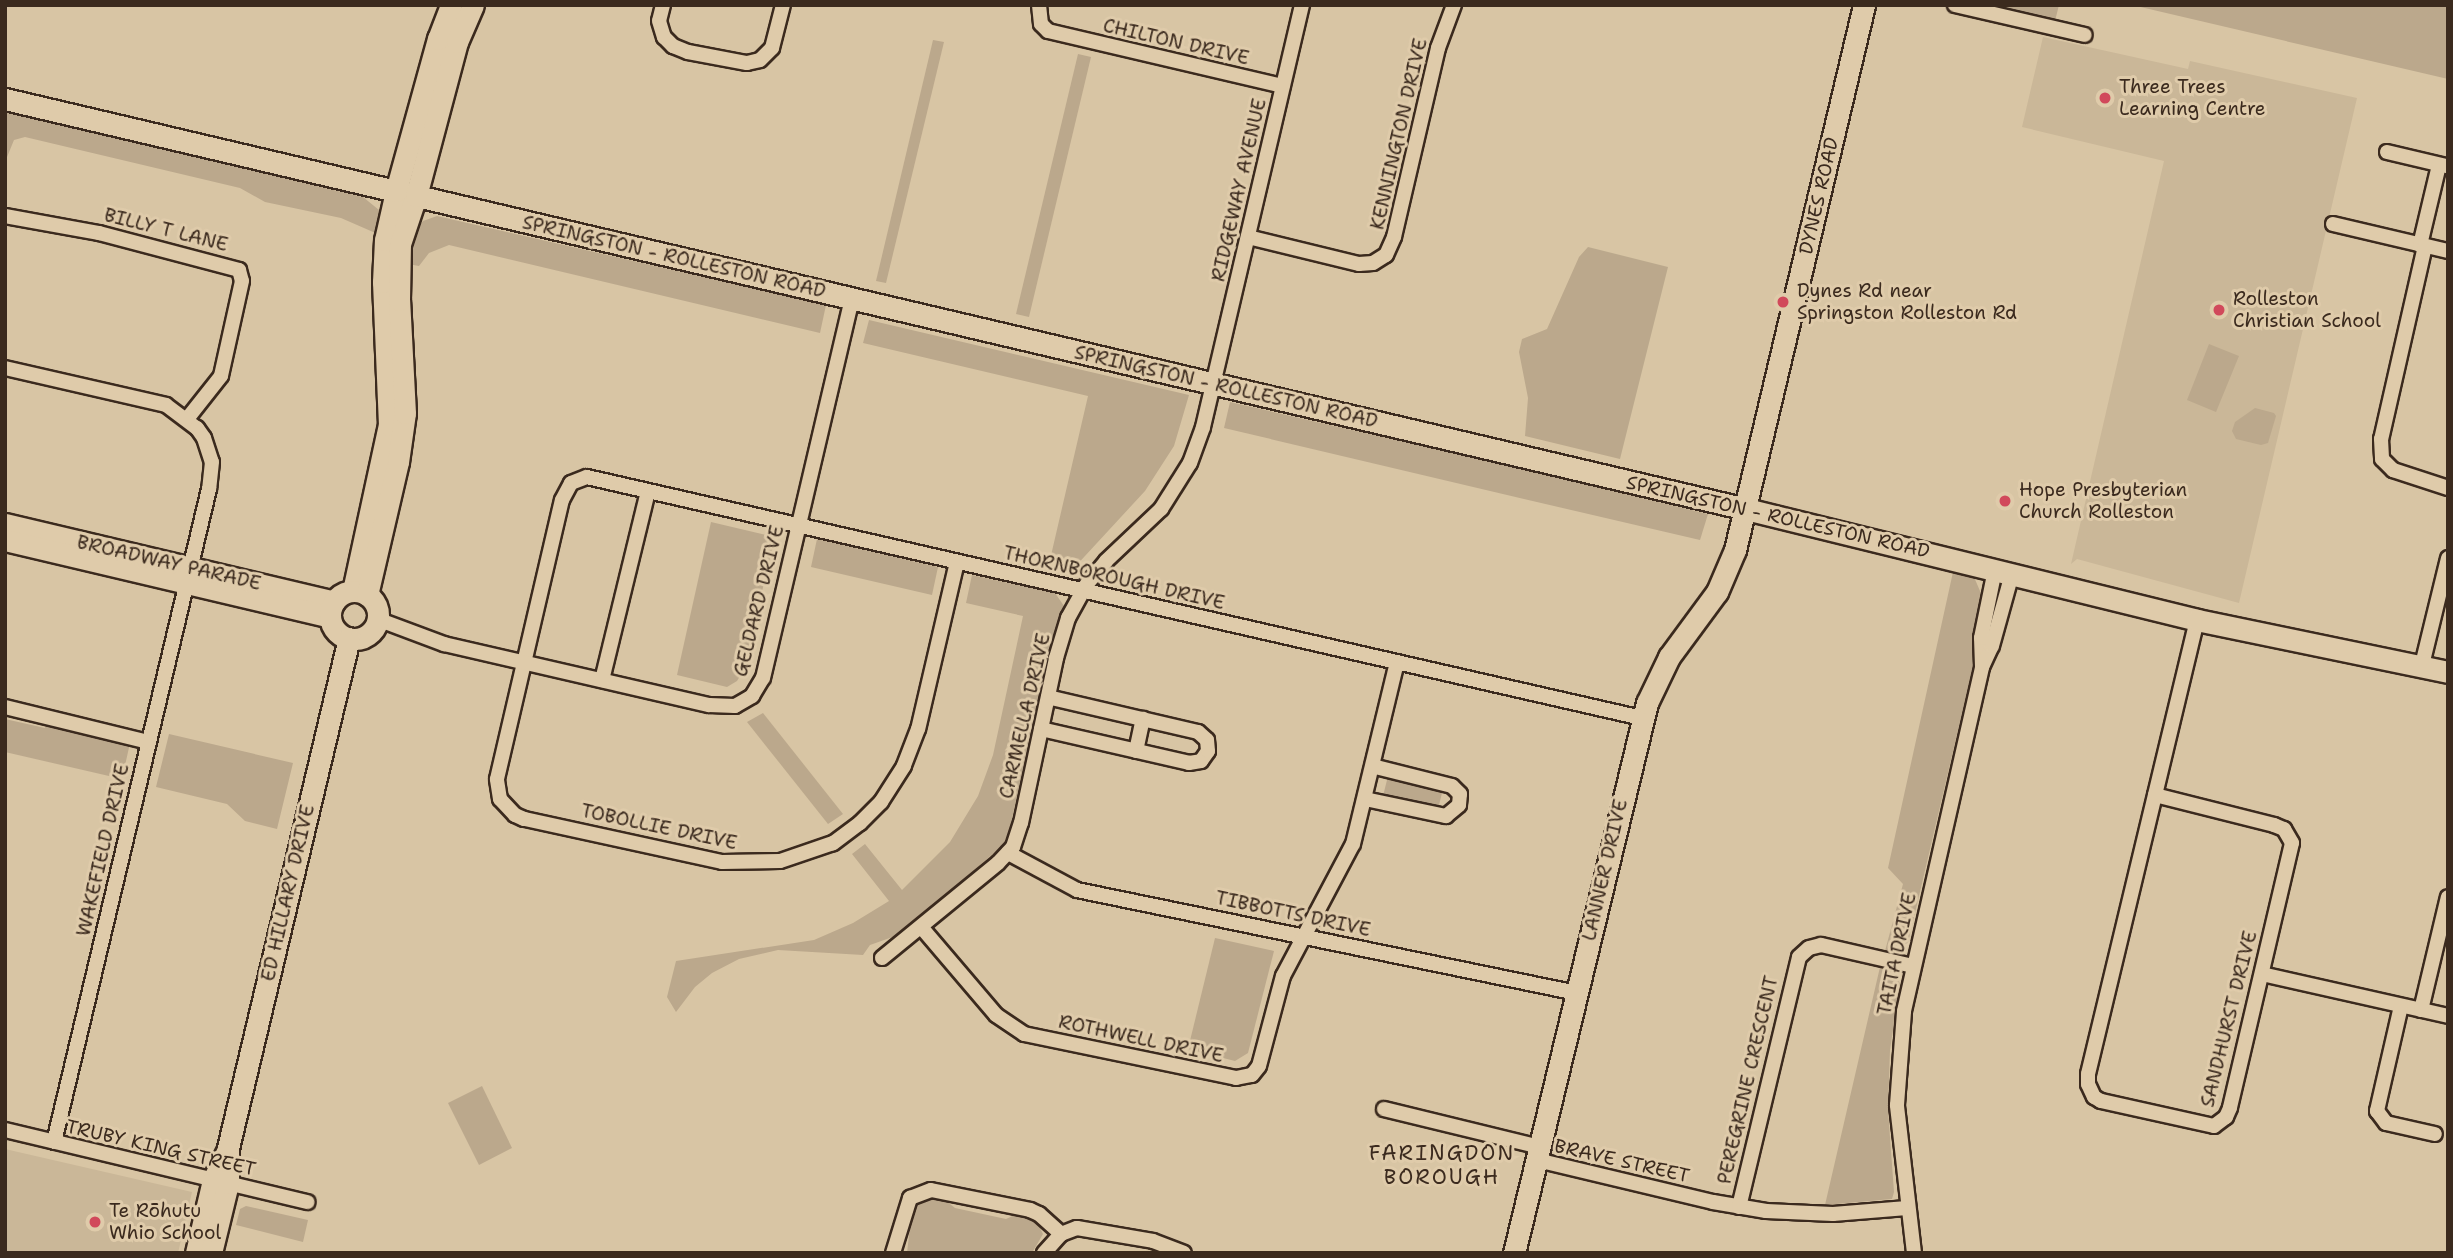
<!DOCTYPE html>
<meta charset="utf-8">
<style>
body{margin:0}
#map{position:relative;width:2453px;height:1258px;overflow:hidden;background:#d8c5a4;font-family:"Shantell Sans",sans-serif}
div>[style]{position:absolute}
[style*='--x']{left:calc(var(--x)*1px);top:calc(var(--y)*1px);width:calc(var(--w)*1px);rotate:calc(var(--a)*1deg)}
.built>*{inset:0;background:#cab798}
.green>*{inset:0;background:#bba88c}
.roads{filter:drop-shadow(2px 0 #3b2a1e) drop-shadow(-2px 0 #3b2a1e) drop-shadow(0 2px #3b2a1e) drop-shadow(0 -2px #3b2a1e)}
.street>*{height:14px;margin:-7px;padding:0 7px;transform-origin:7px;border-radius:7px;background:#dfcbaa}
.secondary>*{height:21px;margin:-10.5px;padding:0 10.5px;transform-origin:10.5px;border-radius:10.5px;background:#dfcbaa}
.secondary>.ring{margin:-10.5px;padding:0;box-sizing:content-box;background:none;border:21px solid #dfcbaa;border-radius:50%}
.dots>*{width:19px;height:19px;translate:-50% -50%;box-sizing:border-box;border:4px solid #dfcbaa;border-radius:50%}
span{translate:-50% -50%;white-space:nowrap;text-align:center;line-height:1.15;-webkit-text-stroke:6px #dfcbaa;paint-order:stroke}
.street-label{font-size:19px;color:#3b2a1e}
.poi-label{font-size:19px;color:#3b2a1e}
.left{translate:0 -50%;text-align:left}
.neighbourhood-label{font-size:21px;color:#3b2a1e;letter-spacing:2px}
.frame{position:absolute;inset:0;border:7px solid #3b2a1e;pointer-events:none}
</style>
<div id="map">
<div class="built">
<div style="clip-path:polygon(2043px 37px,2188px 69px,2190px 61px,2357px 98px,2239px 603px,2077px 559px,2071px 564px,2164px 161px,2022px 127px)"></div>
<div style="clip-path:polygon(5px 1149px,192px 1192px,178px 1253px,5px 1253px)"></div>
</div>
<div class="green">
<div style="clip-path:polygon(1988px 5px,2059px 5px,2055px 21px)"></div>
<div style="clip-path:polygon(2132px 5px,2448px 5px,2448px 79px,2311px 47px)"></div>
<div style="clip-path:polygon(933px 40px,944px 42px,886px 283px,876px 281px)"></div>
<div style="clip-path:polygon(1078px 54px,1091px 57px,1029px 317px,1016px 314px)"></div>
<div style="clip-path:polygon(5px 112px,363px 197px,379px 210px,382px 221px,380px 235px,341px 218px,265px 202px,240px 188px,25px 137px,14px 140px,5px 162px)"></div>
<div style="clip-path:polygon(437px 216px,826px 305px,820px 333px,449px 245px,429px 253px,419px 266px,408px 264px,412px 234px,423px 221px)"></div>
<div style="clip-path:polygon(1588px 247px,1668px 267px,1620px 459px,1525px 436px,1528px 398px,1519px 352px,1522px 339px,1547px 329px,1579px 257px)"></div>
<div style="clip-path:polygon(869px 320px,1189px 395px,1174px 446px,1145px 491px,1073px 569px,1049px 564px,1088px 396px,863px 343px)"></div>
<div style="clip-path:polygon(2209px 344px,2239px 356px,2216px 412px,2187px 400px)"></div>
<div style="clip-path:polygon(1230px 402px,1497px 463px,1708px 514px,1700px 540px,1524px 499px,1224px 428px)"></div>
<div style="clip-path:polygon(2255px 408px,2274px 413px,2276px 416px,2268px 443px,2261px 445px,2236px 439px,2232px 431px,2235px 422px)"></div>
<div style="clip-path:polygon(711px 522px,775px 537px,743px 671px,737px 681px,727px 687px,677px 675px)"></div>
<div style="clip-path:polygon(817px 539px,938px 567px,932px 595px,811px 567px)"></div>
<div style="clip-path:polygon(1953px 572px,1974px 577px,1983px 598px,1973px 644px,1973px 666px,1908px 943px,1900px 951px,1885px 951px,1903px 884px,1888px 868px)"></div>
<div style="clip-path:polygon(972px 575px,1055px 593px,1064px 606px,1051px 642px,1009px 832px,1003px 845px,901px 934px,870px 945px,863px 955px,778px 950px,739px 959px,712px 973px,695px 987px,676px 1012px,667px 997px,676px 961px,814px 940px,853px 923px,889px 901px,852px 854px,865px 844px,902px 890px,950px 842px,978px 796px,993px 755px,1023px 616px,966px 603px)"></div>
<div style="clip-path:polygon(763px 713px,843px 814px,828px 824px,747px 722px)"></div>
<div style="clip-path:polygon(5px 719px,45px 728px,46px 725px,73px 728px,130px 743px,122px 779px,5px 752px)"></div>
<div style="clip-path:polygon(169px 734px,293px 763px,277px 829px,245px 821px,227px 804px,156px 787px)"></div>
<div style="clip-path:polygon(1388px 776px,1443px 789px,1438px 809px,1383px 796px)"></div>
<div style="clip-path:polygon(1215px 938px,1274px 951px,1248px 1053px,1235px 1061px,1188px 1049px)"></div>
<div style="clip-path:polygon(1880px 967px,1889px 968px,1896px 974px,1900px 984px,1890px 1050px,1888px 1110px,1894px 1192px,1892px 1199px,1825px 1205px)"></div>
<div style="clip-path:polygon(482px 1086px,512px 1148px,479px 1165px,448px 1103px)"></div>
<div style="clip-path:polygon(927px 1197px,945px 1200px,955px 1208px,1006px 1219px,1017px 1214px,1035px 1218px,1043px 1234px,1032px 1253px,907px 1253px,912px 1209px,917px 1202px)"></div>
<div style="clip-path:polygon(246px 1206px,308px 1220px,303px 1242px,236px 1225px,240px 1209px)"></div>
</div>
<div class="roads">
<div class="street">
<div style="--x:663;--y:5;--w:16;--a:104"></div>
<div style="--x:659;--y:21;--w:17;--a:73"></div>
<div style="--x:664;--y:37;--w:13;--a:45"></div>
<div style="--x:673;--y:46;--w:16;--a:22"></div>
<div style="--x:688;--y:52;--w:60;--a:10.6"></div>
<div style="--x:747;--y:63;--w:13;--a:-13"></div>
<div style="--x:760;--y:60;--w:17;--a:-45"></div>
<div style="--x:772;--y:48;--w:44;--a:-75.7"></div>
<div style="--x:1039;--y:5;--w:19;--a:84"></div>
<div style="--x:1041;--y:24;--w:10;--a:45"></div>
<div style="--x:1048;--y:31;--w:241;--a:13.2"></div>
<div style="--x:1955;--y:5;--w:133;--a:13"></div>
<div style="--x:2387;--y:152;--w:61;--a:13.3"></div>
<div style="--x:5;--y:216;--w:96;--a:10.3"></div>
<div style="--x:99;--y:233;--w:145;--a:14.8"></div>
<div style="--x:239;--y:270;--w:11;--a:75"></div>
<div style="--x:242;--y:281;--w:97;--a:102.5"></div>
<div style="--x:221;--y:376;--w:55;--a:128.3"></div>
<div style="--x:2333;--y:224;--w:118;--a:13.2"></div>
<div style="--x:1248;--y:237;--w:114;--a:13.7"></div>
<div style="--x:1359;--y:264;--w:14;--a:-4"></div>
<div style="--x:1373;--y:263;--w:15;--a:-32"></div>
<div style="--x:1386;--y:255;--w:20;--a:-66"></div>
<div style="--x:1394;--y:237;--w:194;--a:-76.9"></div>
<div style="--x:1438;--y:48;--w:46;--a:-69.6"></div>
<div style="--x:2420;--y:245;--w:82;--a:-76.6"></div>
<div style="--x:2425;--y:246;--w:198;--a:102.8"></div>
<div style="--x:2381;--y:439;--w:20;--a:87"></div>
<div style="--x:2382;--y:459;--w:16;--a:45"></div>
<div style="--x:2393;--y:470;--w:58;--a:18.1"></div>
<div style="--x:5;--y:368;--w:165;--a:12.9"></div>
<div style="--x:166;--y:405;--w:39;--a:37"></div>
<div style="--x:197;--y:428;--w:12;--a:55"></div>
<div style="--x:204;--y:438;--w:25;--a:72"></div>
<div style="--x:212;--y:462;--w:27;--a:96"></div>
<div style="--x:209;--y:489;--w:671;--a:103.35"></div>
<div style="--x:957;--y:562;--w:171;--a:103.1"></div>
<div style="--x:918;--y:729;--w:40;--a:111"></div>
<div style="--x:904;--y:766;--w:43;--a:122.6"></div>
<div style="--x:881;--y:802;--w:30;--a:135"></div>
<div style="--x:860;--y:823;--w:34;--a:143"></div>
<div style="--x:833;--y:843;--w:56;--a:161.2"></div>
<div style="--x:780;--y:861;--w:58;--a:179"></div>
<div style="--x:722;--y:862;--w:203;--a:-167.7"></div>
<div style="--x:524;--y:819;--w:10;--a:-156"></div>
<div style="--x:515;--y:815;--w:22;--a:-133"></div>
<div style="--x:500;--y:799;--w:20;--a:-99"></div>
<div style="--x:497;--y:779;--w:286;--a:-76.9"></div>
<div style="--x:562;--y:500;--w:19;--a:-62"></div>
<div style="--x:571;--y:483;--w:17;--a:-21"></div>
<div style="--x:587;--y:477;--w:1082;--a:12.87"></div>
<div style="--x:377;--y:619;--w:72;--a:20.5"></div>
<div style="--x:444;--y:644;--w:272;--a:13"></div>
<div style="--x:709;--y:705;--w:26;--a:2"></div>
<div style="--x:735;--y:706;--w:20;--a:-30"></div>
<div style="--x:752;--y:696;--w:21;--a:-59"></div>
<div style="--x:763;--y:678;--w:389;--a:-76.8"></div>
<div style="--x:2422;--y:665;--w:110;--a:-76.3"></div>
<div style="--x:1982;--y:666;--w:28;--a:-92"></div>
<div style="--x:1981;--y:638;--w:69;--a:-78.4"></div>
<div style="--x:602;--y:680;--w:194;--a:-76.3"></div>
<div style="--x:5;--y:707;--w:148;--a:13.7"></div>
<div style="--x:1041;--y:729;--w:152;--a:12.9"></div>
<div style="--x:1189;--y:763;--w:12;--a:-9"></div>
<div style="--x:1201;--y:761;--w:12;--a:-55"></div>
<div style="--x:1208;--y:751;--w:11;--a:-95"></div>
<div style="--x:1207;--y:740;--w:12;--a:-138"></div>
<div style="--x:1198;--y:732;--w:154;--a:-166.9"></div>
<div style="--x:1136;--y:751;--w:33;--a:-78"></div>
<div style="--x:2155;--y:795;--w:123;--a:14.1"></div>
<div style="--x:2274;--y:825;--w:11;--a:22"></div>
<div style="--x:2284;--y:829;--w:16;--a:60"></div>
<div style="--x:2292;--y:843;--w:272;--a:103.2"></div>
<div style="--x:2230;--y:1108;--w:10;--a:114"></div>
<div style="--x:2226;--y:1117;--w:15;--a:143"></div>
<div style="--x:2214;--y:1126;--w:116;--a:-167.5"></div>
<div style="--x:2101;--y:1101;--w:8;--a:-150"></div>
<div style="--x:2094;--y:1097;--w:14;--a:-115"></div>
<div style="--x:2088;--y:1084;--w:10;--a:-90"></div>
<div style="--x:2088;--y:1074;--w:467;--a:-76.5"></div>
<div style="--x:1365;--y:799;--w:83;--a:11.9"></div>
<div style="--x:1446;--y:816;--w:17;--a:-40"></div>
<div style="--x:1459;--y:805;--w:11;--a:-85"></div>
<div style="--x:1460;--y:794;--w:11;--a:-135"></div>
<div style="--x:1452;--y:786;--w:82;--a:-166"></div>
<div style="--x:1008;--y:853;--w:78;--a:28.2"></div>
<div style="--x:1077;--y:890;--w:510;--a:11.64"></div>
<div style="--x:922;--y:928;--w:114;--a:49.6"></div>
<div style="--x:996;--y:1015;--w:34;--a:34"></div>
<div style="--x:1024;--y:1034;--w:217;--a:11.7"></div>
<div style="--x:1236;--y:1078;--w:16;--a:-11"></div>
<div style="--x:1252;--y:1075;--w:11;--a:-52"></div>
<div style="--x:1259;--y:1066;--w:93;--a:-75.1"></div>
<div style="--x:1283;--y:976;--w:149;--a:-62.1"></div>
<div style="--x:1353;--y:844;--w:187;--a:-76.4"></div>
<div style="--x:882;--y:958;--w:150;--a:-39.3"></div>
<div style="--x:998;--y:863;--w:22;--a:-47"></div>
<div style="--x:1013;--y:847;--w:25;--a:-72"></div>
<div style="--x:1021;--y:823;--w:169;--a:-78"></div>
<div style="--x:1056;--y:658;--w:42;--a:-73.3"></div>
<div style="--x:1068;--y:618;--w:39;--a:-61"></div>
<div style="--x:1087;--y:584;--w:30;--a:-50"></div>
<div style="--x:1106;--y:561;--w:76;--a:-43.4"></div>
<div style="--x:1161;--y:509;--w:54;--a:-57.8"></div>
<div style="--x:1190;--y:463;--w:38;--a:-70"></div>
<div style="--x:1203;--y:427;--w:433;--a:-76.8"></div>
<div style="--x:2262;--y:974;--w:191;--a:12.7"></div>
<div style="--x:2401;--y:1006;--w:108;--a:102.9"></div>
<div style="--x:2377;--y:1111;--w:15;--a:53"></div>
<div style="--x:2386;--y:1123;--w:50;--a:12.7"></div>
<div style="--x:2421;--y:1010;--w:116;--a:-76.6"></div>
<div style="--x:1384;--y:1109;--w:161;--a:13.7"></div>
<div style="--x:5;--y:1130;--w:311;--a:13.4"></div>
<div style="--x:1537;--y:1160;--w:181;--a:13.4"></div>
<div style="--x:1713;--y:1202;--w:54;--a:9.6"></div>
<div style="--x:1766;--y:1211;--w:67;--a:2.6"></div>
<div style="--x:1833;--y:1214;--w:74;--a:-4.6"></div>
<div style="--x:1739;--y:1207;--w:257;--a:-76.5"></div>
<div style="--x:1799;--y:957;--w:13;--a:-42"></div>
<div style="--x:1809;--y:948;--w:12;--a:-14"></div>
<div style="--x:1821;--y:945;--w:94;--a:12.9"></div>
<div style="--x:893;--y:1253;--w:58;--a:-72.8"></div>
<div style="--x:910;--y:1198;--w:22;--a:-21"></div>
<div style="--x:931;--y:1190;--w:101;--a:11.4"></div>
<div style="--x:1030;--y:1210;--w:10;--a:24"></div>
<div style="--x:1039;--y:1214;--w:30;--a:42"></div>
<div style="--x:1044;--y:1253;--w:25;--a:-48"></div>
<div style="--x:1061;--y:1234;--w:17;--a:-21"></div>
<div style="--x:1077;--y:1228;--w:77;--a:9.7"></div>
<div style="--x:1153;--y:1241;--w:33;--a:21"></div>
<div style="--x:1914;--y:1253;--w:149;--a:-96.6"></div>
<div style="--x:1897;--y:1105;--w:94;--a:-85.7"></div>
<div style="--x:1904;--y:1011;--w:353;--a:-77.2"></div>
<div style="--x:1982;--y:667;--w:23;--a:-65"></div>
<div style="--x:1992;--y:646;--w:75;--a:-74.5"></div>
</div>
<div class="secondary">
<div style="--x:5;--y:99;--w:1789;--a:13.25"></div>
<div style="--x:1746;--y:509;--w:464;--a:13.8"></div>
<div style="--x:2197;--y:620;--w:256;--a:11.7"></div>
<div style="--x:5;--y:524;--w:338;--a:13.3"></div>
<div style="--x:5;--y:540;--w:334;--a:13.3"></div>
<div style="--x:353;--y:591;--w:170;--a:-77.8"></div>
<div style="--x:389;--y:425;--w:143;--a:-92.4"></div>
<div style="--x:383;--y:282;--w:42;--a:-87.3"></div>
<div style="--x:385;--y:240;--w:50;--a:-77.3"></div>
<div style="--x:396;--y:191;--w:158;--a:-74.6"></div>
<div style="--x:438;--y:39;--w:36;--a:-69"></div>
<div class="ring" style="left:330px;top:591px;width:27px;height:27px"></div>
<div style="--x:367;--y:595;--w:137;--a:-76.9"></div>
<div style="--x:398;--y:462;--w:49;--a:-81.9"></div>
<div style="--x:405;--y:413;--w:113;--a:-93"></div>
<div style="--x:399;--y:300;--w:56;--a:-89"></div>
<div style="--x:400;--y:244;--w:51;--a:-71.6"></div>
<div style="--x:416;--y:196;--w:159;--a:-75.1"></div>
<div style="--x:457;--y:42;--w:40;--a:-66.6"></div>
<div style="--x:196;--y:1253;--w:75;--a:-76.9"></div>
<div style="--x:213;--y:1180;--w:30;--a:-64"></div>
<div style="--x:211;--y:1253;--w:72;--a:-76.3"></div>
<div style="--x:228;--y:1183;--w:35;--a:-90"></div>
<div style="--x:228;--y:1148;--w:524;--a:-76.65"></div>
<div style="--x:1514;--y:1253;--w:566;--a:-76.41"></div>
<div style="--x:1647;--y:703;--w:51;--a:-64.4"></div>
<div style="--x:1669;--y:657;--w:81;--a:-53.6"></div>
<div style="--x:1717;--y:592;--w:46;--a:-66.8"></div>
<div style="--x:1735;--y:550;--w:560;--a:-76.68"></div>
</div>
</div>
<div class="dots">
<div style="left:2105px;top:98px;background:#d1495b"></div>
<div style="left:1783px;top:302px;background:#d1495b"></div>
<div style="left:2219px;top:310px;background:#d1495b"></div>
<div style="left:2005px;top:501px;background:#d1495b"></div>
<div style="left:95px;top:1222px;background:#d1495b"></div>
</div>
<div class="street-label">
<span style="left:1176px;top:42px;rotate:13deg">CHILTON DRIVE</span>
<span style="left:1399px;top:134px;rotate:-77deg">KENNINGTON DRIVE</span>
<span style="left:1239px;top:190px;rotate:-77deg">RIDGEWAY AVENUE</span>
<span style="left:1819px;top:196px;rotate:-77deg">DYNES ROAD</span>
<span style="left:166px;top:230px;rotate:14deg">BILLY T LANE</span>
<span style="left:674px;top:257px;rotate:13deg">SPRINGSTON - ROLLESTON ROAD</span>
<span style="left:1226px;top:387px;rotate:13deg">SPRINGSTON - ROLLESTON ROAD</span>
<span style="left:1778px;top:517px;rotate:13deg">SPRINGSTON - ROLLESTON ROAD</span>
<span style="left:169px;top:563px;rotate:13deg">BROADWAY PARADE</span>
<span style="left:1114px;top:578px;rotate:13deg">THORNBOROUGH DRIVE</span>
<span style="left:759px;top:601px;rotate:-76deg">GELDARD DRIVE</span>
<span style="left:1025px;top:716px;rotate:-77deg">CARMELLA DRIVE</span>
<span style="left:659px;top:827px;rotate:12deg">TOBOLLIE DRIVE</span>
<span style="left:103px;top:850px;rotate:-77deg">WAKEFIELD DRIVE</span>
<span style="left:1605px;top:870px;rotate:-77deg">LANNER DRIVE</span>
<span style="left:288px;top:893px;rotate:-77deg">ED HILLARY DRIVE</span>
<span style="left:1293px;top:914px;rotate:12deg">TIBBOTTS DRIVE</span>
<span style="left:1897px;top:954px;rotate:-78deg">TAITA DRIVE</span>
<span style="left:2229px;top:1019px;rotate:-76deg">SANDHURST DRIVE</span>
<span style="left:1141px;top:1039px;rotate:12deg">ROTHWELL DRIVE</span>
<span style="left:1748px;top:1080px;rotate:-77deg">PEREGRINE CRESCENT</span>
<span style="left:161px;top:1148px;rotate:13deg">TRUBY KING STREET</span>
<span style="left:1622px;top:1161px;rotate:13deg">BRAVE STREET</span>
</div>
<div class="poi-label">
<span class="left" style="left:2119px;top:98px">Three Trees<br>Learning Centre</span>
<span class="left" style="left:1797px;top:302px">Dynes Rd near<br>Springston Rolleston Rd</span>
<span class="left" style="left:2233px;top:310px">Rolleston<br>Christian School</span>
<span class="left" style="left:2019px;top:501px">Hope Presbyterian<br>Church Rolleston</span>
<span class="left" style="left:109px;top:1222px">Te Rōhutu<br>Whio School</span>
</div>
<div class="neighbourhood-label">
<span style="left:1442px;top:1165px">FARINGDON<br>BOROUGH</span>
</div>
<div class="frame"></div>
</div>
